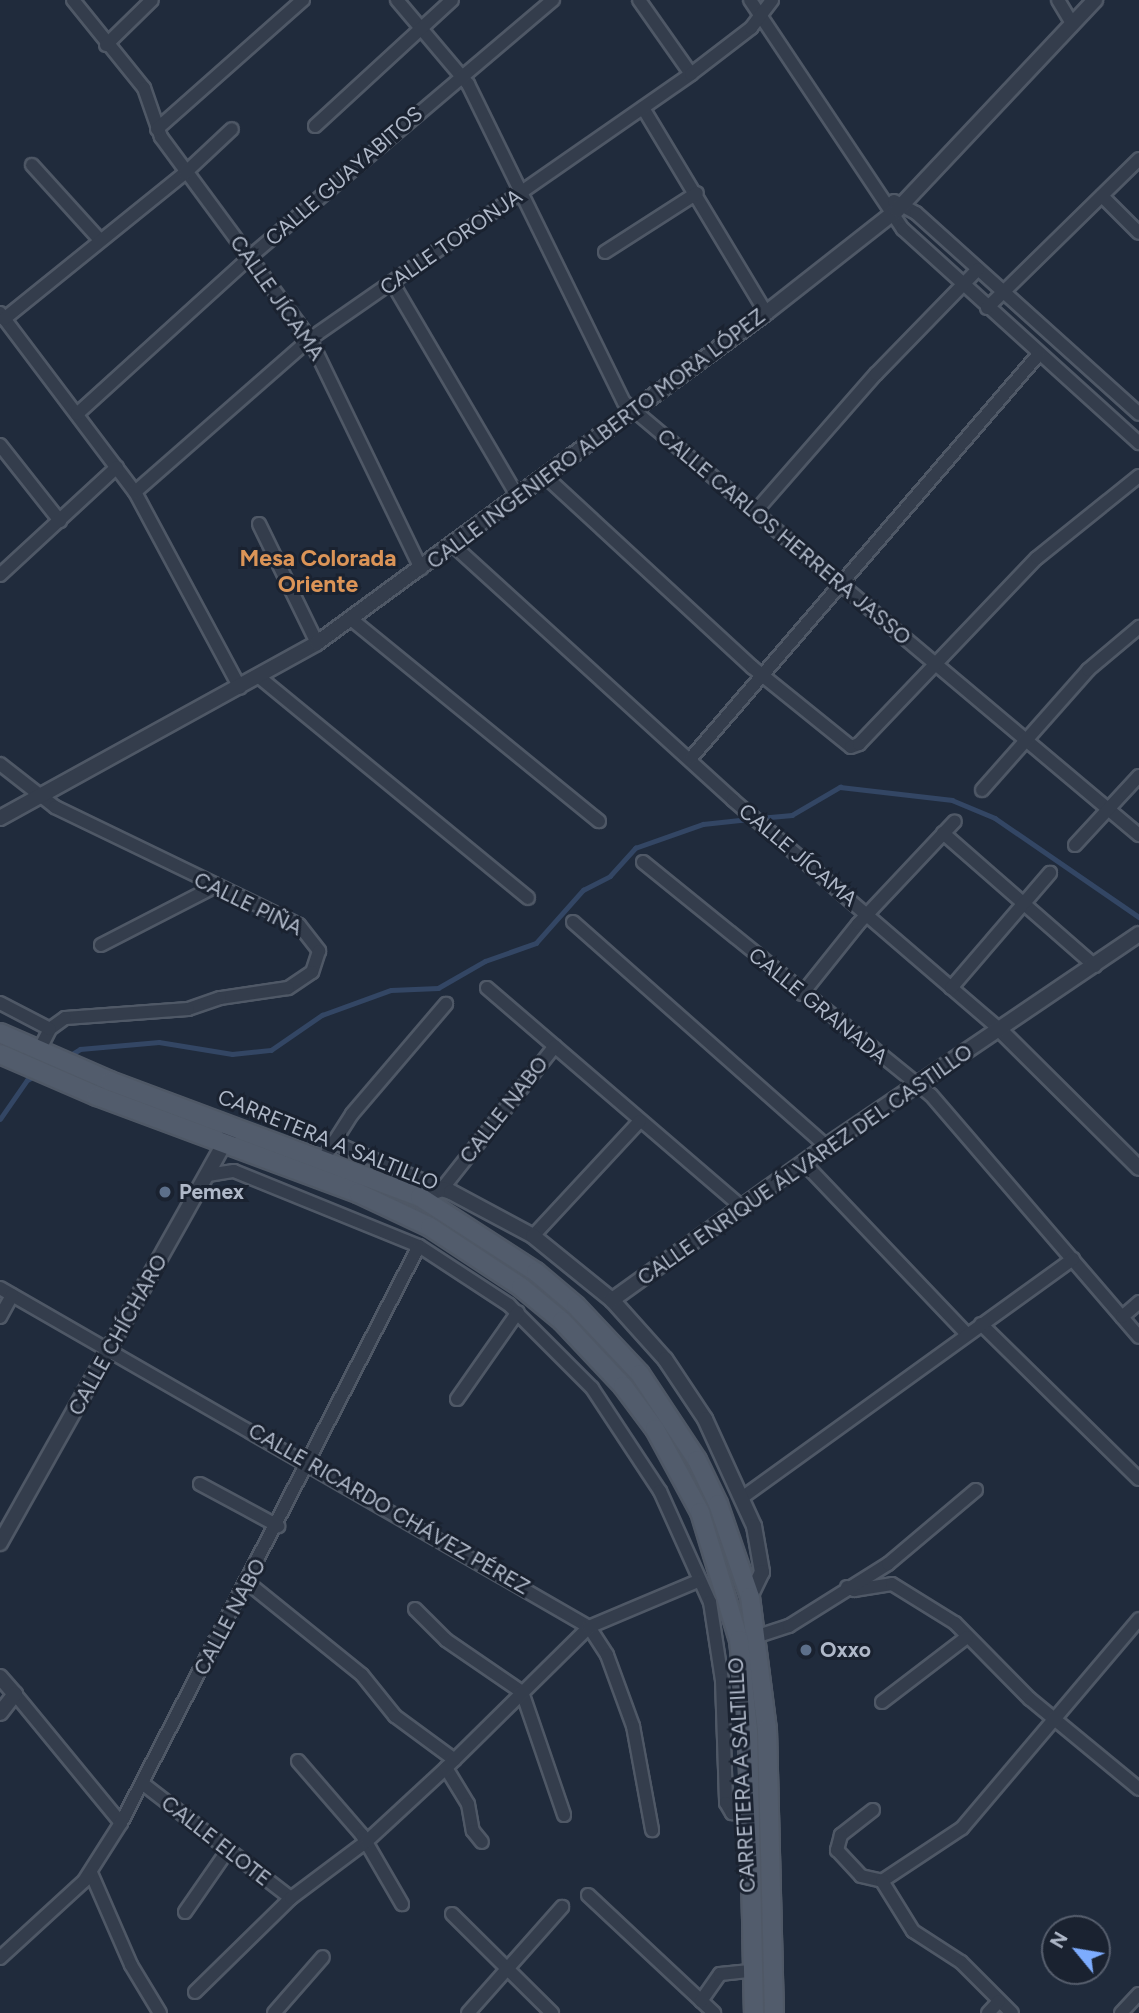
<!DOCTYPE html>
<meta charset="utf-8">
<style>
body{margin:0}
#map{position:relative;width:1139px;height:2013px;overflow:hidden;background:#202b3c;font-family:Figtree,sans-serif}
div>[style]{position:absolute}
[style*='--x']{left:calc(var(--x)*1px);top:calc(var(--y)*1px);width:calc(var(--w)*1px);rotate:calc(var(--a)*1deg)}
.stream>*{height:4.5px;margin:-2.25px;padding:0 2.25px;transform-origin:2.25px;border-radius:2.25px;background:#334664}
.roads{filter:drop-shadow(2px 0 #4f5866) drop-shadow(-2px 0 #4f5866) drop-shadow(0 2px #4f5866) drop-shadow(0 -2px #4f5866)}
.minor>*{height:12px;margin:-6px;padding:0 6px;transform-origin:6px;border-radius:6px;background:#343d4c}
.tertiary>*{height:14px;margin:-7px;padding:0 7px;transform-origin:7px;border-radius:7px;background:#343d4c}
.primary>*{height:18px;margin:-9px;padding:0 9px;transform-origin:9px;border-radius:9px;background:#525c6c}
.dots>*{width:19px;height:19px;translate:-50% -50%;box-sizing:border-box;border:4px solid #1a2230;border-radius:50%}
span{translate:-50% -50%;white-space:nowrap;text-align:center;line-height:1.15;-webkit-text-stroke:6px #1a2230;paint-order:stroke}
.street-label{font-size:21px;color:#afb8c8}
.poi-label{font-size:21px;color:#afb8c8;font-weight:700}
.left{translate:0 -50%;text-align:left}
.neighbourhood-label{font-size:23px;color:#db9457;font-weight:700}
.north{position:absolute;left:1041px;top:1915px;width:70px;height:70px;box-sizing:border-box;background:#1a2230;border:2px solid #565e6d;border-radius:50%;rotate:300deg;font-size:19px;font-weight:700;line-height:28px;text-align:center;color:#afb8c8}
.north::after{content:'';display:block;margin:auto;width:24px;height:32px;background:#7dacfe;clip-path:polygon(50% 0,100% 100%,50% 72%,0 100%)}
</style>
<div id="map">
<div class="stream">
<div style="--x:758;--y:818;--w:34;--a:-5"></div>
<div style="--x:792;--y:815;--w:56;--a:-30.3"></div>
<div style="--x:840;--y:787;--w:113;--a:6.6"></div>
<div style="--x:952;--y:800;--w:47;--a:22.7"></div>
<div style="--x:995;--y:818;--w:175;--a:34.5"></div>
<div style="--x:69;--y:1056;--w:13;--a:-32"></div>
<div style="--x:80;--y:1049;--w:79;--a:-5.1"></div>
<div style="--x:159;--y:1042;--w:74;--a:9.3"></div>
<div style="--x:232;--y:1054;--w:39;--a:-6"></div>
<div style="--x:271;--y:1050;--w:62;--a:-34.5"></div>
<div style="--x:322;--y:1015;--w:73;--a:-19.9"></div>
<div style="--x:391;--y:990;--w:47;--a:-2.4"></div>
<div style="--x:438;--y:988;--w:54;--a:-29.9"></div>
<div style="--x:485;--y:961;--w:54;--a:-19.4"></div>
<div style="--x:536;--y:943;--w:71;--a:-48.4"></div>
<div style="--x:583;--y:890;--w:30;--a:-27"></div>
<div style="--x:610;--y:876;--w:38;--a:-48"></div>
<div style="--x:635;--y:848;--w:72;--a:-19.4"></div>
<div style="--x:703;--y:824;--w:46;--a:-6.2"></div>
<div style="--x:0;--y:1119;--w:47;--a:-55.3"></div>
<div style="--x:27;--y:1080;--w:11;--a:-27"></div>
</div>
<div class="roads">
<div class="minor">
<div style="--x:73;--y:0;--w:113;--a:51.1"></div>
<div style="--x:144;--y:88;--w:52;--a:70.9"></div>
<div style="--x:161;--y:137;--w:251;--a:53.6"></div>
<div style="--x:310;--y:339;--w:255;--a:64.2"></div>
<div style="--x:397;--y:0;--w:110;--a:49.8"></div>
<div style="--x:468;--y:84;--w:354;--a:63.9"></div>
<div style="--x:624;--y:402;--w:673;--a:40.06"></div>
<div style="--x:639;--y:0;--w:90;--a:54.9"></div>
<div style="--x:750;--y:0;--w:275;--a:56.3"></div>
<div style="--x:903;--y:229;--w:319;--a:42.2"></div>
<div style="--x:1058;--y:0;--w:27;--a:59"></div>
<div style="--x:106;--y:45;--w:64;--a:-44.4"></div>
<div style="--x:643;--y:108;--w:239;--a:59"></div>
<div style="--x:315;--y:126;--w:186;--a:-42.6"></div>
<div style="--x:157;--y:129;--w:195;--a:-41.5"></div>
<div style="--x:32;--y:165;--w:101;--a:47.8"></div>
<div style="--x:1102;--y:196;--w:52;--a:45"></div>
<div style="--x:894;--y:201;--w:25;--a:29"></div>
<div style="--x:916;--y:213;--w:300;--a:42"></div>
<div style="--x:605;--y:252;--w:109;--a:-32.7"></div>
<div style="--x:393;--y:284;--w:247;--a:59.6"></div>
<div style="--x:987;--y:308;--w:213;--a:-44.4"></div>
<div style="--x:0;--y:313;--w:224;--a:53"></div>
<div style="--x:135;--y:492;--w:222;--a:61.8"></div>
<div style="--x:4;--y:319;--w:233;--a:-38.9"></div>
<div style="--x:185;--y:173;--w:64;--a:-43.1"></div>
<div style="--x:77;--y:414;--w:235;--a:-42.2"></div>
<div style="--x:251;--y:256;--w:396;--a:-40.3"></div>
<div style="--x:0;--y:445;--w:97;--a:51.7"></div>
<div style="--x:545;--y:476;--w:282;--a:42.7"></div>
<div style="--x:752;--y:667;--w:127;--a:38.9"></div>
<div style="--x:851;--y:747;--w:9;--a:-21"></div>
<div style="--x:859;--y:744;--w:257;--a:-46.3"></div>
<div style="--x:1037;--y:558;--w:131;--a:-38.8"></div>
<div style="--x:135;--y:492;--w:232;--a:-41.2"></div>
<div style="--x:310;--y:339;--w:464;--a:-34.8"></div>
<div style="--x:691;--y:74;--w:76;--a:-37.5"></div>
<div style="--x:751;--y:28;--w:35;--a:-53"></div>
<div style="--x:755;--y:512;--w:184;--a:-48.8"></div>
<div style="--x:876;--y:374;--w:146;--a:-45.8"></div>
<div style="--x:259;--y:524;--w:132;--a:64"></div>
<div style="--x:453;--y:545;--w:379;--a:42.3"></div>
<div style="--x:733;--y:800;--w:351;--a:40.7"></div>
<div style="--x:0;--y:575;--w:159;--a:-42.7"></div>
<div style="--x:351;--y:619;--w:320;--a:39.2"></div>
<div style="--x:259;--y:677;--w:348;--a:39.4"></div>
<div style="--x:691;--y:758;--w:533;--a:-49.26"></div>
<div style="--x:0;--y:764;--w:70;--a:38"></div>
<div style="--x:55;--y:807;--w:271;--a:25.8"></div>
<div style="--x:299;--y:925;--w:33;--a:52"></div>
<div style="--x:319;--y:951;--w:22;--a:108"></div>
<div style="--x:312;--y:972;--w:29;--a:146"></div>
<div style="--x:288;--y:988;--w:69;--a:171.6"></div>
<div style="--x:220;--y:998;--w:34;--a:161"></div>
<div style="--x:188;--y:1009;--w:123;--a:175.8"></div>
<div style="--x:65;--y:1018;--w:19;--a:144"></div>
<div style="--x:50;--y:1029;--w:25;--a:117"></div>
<div style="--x:982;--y:790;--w:160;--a:-48.5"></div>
<div style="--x:1088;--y:670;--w:67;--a:-40.1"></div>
<div style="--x:943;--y:833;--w:202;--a:41.2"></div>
<div style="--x:1075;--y:845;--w:94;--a:-47.2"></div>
<div style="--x:643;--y:862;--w:370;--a:39"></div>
<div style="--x:931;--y:1095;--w:319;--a:49.3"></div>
<div style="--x:573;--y:922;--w:338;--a:41.5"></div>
<div style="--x:101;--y:945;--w:127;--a:-27.2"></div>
<div style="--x:487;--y:988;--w:336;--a:40.7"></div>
<div style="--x:951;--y:988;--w:152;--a:-49.3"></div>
<div style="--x:802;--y:994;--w:90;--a:-51.3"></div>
<div style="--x:858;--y:924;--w:141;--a:-46.7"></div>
<div style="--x:0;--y:1003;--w:56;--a:27.5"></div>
<div style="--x:333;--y:1142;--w:119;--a:23.3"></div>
<div style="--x:442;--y:1189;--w:182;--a:-51.7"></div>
<div style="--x:324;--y:1158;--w:52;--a:-57.5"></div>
<div style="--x:352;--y:1114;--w:145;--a:-49.5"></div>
<div style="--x:803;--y:1162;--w:238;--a:46.4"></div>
<div style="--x:208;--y:1175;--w:26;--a:-9"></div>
<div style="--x:234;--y:1171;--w:200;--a:22.1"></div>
<div style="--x:419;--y:1246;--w:108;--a:33.2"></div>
<div style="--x:509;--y:1305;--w:117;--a:45"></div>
<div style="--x:592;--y:1388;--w:123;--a:56.6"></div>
<div style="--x:660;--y:1491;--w:122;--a:65.8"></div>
<div style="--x:710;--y:1602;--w:79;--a:81.3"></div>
<div style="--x:722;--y:1680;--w:123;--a:88.1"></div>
<div style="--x:726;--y:1803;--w:12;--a:59"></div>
<div style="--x:732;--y:1813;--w:17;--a:3"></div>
<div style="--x:533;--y:1236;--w:157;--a:-47.1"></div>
<div style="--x:0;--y:1288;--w:680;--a:29.92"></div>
<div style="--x:589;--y:1627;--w:33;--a:57"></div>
<div style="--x:607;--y:1655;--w:76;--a:69.9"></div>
<div style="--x:633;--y:1726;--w:106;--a:79.6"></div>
<div style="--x:0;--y:1317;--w:25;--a:-61"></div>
<div style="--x:1122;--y:1317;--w:23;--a:-41"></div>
<div style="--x:981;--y:1324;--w:221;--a:44.5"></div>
<div style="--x:457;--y:1399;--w:106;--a:-55"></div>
<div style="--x:200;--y:1484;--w:89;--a:28.3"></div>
<div style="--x:743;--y:1497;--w:407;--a:-35.8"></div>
<div style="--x:248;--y:1583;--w:146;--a:38.9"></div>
<div style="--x:362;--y:1675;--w:53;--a:51.2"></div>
<div style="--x:395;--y:1716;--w:74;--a:36.3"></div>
<div style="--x:847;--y:1587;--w:8;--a:23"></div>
<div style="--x:854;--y:1590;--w:38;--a:-9"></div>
<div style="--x:892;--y:1584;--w:74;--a:31.8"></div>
<div style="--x:955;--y:1623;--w:107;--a:45.4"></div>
<div style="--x:1030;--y:1699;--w:141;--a:39.5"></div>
<div style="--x:415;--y:1609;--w:44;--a:45"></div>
<div style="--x:446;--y:1640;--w:92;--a:34.4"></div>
<div style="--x:522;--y:1692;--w:130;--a:71.1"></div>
<div style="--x:758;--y:1636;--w:33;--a:-18"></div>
<div style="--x:789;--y:1626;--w:117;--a:-32.1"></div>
<div style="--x:888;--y:1564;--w:115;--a:-40.1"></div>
<div style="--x:15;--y:1694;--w:167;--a:50.6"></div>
<div style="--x:882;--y:1702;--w:107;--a:-37.4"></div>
<div style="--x:298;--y:1761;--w:98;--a:49.1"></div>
<div style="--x:362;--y:1835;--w:80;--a:59.9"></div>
<div style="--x:446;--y:1768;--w:42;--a:58.6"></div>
<div style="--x:468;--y:1804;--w:27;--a:80"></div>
<div style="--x:473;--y:1831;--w:14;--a:51"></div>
<div style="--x:142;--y:1783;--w:188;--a:37.7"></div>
<div style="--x:873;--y:1810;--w:41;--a:142"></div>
<div style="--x:841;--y:1835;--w:16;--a:105"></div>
<div style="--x:837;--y:1850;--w:35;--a:47"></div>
<div style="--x:861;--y:1876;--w:22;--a:13"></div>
<div style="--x:882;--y:1881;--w:96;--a:-33.5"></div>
<div style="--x:962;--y:1828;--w:274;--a:-49.7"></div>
<div style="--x:91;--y:1873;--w:100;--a:66.5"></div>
<div style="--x:131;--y:1965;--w:56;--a:58.9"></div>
<div style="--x:882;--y:1881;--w:59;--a:58.2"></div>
<div style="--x:913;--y:1931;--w:57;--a:32.9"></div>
<div style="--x:961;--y:1962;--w:72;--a:45"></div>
<div style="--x:588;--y:1895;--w:173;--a:43.1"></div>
<div style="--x:185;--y:1912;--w:75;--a:-55.3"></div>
<div style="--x:452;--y:1914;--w:141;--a:44.7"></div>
<div style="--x:0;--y:1958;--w:114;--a:-42.5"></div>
<div style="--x:84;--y:1881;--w:69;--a:-57.5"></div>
<div style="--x:121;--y:1823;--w:649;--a:-62.69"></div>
<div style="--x:195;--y:1992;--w:134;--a:-44.4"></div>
<div style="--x:291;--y:1898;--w:95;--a:-36.9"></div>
<div style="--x:367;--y:1841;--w:108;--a:-42.7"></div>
<div style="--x:446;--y:1768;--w:201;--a:-44.6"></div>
<div style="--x:589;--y:1627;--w:118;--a:-22.9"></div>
<div style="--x:701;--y:2001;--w:33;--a:-55"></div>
<div style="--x:720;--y:1974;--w:30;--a:-6"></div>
<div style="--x:274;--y:2013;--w:74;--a:-48.8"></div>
<div style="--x:468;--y:2013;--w:142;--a:-48.4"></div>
<div style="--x:988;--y:2013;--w:16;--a:-47"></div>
<div style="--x:1121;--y:2013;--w:26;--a:-47"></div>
</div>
<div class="tertiary">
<div style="--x:0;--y:818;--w:362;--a:-28.9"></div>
<div style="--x:317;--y:643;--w:557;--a:-36.31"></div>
<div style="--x:766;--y:313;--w:167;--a:-38.2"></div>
<div style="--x:897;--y:210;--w:289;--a:-46.7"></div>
<div style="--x:999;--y:1029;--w:197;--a:44.8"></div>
<div style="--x:420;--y:1197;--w:23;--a:-20"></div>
<div style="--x:442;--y:1189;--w:9;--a:18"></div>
<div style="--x:451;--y:1192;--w:93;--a:28.2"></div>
<div style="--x:533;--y:1236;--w:102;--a:39"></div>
<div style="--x:612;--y:1300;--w:79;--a:48.1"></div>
<div style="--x:665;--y:1359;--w:72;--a:56.3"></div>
<div style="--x:705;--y:1419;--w:118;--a:65.4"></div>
<div style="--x:754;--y:1526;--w:47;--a:80.1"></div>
<div style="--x:762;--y:1572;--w:28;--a:116"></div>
<div style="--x:612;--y:1300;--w:264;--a:-35.7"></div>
<div style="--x:826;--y:1146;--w:378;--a:-34.1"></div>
<div style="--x:0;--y:1543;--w:478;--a:-60.7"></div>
<div style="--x:0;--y:1677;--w:23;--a:49"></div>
<div style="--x:15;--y:1694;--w:24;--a:128"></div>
</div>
<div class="primary">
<div style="--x:0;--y:1033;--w:120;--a:23.6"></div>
<div style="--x:110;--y:1081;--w:331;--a:20.5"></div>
<div style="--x:420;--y:1197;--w:138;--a:32.9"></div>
<div style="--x:536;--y:1272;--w:52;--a:40.4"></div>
<div style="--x:576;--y:1306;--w:93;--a:46.7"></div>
<div style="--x:640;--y:1374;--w:103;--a:56.5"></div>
<div style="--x:697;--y:1460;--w:49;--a:64.5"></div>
<div style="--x:718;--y:1504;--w:98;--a:71"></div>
<div style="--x:750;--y:1597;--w:133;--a:82.7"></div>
<div style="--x:767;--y:1729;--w:284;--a:88.6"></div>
<div style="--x:0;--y:1054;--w:106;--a:23.4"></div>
<div style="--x:97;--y:1096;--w:278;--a:20.4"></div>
<div style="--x:358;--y:1193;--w:80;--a:25.3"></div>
<div style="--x:430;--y:1227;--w:109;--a:33.4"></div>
<div style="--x:521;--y:1287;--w:53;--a:39.7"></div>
<div style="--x:562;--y:1321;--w:89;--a:46.8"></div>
<div style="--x:623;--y:1386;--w:54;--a:53.3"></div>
<div style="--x:655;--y:1429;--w:94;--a:61.5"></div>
<div style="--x:700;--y:1512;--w:134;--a:73.1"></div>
<div style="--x:739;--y:1640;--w:90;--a:84.3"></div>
<div style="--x:748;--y:1730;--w:283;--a:88.8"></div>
</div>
</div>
<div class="dots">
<div style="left:165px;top:1192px;background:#5c6f8a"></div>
<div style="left:806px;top:1650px;background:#5c6f8a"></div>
</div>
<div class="street-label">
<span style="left:344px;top:176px;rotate:-41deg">CALLE GUAYABITOS</span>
<span style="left:451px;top:242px;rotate:-35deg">CALLE TORONJA</span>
<span style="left:277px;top:298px;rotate:55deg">CALLE JÍCAMA</span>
<span style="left:596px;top:439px;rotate:-37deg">CALLE INGENIERO ALBERTO MORA LÓPEZ</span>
<span style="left:784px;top:537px;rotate:40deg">CALLE CARLOS HERRERA JASSO</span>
<span style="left:798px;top:855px;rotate:40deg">CALLE JÍCAMA</span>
<span style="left:248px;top:904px;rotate:26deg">CALLE PIÑA</span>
<span style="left:818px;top:1006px;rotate:39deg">CALLE GRANADA</span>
<span style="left:504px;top:1110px;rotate:-52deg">CALLE NABO</span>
<span style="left:328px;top:1140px;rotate:22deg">CARRETERA A SALTILLO</span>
<span style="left:805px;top:1165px;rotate:-35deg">CALLE ENRIQUE ÁLVAREZ DEL CASTILLO</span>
<span style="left:118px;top:1335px;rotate:-61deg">CALLE CHÍCHARO</span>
<span style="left:389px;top:1509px;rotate:30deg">CALLE RICARDO CHÁVEZ PÉREZ</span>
<span style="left:230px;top:1617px;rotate:-62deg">CALLE NABO</span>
<span style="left:742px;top:1775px;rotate:-93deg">CARRETERA A SALTILLO</span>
<span style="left:216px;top:1841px;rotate:38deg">CALLE ELOTE</span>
</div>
<div class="poi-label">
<span class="left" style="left:179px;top:1192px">Pemex</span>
<span class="left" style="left:820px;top:1650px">Oxxo</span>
</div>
<div class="neighbourhood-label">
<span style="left:318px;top:571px">Mesa Colorada<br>Oriente</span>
</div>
<div class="north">N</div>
</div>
